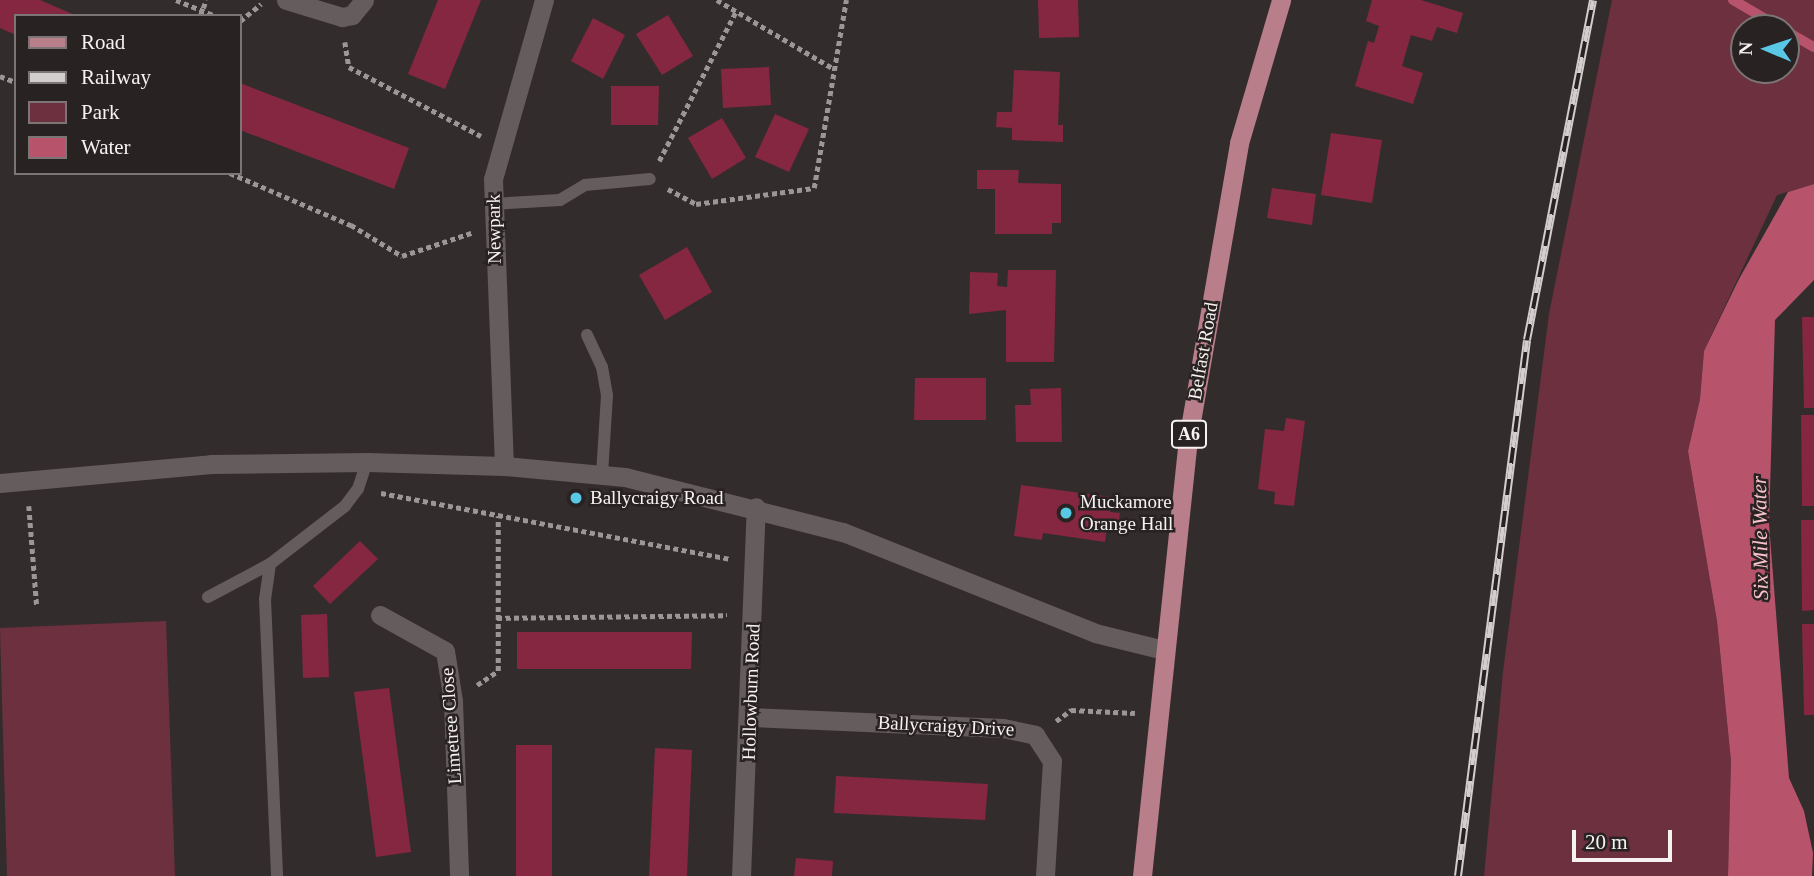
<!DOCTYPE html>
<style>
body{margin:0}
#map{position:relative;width:1814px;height:876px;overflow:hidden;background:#332c2d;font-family:"Times New Roman",serif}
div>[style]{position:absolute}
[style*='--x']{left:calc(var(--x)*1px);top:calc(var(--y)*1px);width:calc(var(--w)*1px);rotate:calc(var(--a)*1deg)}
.green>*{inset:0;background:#6d303e}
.water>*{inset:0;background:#b7546b}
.stream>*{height:10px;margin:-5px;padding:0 5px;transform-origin:5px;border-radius:5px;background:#b7546b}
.building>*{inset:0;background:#852741}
.path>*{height:4.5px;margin-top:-2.25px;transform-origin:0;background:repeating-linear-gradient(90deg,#9c9697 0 5px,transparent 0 8.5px)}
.service>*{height:12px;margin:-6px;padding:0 6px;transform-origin:6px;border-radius:6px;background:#645c5d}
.minor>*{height:19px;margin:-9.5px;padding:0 9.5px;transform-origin:9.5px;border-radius:9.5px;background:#645c5d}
.secondary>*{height:19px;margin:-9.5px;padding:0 9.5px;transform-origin:9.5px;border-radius:9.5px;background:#645c5d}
.primary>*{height:19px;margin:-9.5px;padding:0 9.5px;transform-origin:9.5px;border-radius:9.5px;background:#b87e89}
.rail>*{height:8px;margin-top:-4px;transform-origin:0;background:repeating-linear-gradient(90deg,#292223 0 16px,#d2cece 0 32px);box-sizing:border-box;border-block:2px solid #d2cece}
.dots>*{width:19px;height:19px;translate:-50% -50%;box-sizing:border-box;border:4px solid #292223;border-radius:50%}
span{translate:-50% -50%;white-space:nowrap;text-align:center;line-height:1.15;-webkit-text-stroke:5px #292223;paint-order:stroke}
.shield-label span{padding:2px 5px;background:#292223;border:2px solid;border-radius:5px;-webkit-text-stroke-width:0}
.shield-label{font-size:18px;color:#f6f2f2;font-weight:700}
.street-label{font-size:19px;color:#f6f2f2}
.poi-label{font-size:19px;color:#f6f2f2}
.left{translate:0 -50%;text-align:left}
.water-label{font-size:21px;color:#fac3cc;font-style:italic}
.legend{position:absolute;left:14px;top:14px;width:228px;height:161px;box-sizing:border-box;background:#292223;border:2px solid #7b7576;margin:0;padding:9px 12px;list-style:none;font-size:21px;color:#f6f2f2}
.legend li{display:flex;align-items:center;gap:14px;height:35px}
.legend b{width:35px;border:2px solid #7b7576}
.north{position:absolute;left:1730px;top:14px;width:70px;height:70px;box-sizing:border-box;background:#292223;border:2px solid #7b7576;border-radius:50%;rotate:272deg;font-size:19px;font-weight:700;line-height:28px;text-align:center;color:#f6f2f2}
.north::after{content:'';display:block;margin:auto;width:24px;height:32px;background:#59c8e5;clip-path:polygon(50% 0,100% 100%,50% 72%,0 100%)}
.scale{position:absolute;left:1572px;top:830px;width:100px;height:32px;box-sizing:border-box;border:4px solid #f6f2f2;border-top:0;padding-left:9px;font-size:21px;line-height:24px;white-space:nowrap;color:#f6f2f2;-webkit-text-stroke:5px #292223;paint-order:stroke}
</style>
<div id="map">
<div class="green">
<div style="clip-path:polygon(evenodd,1612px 0,1814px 0,1814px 184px,1777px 195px,1704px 351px,1700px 399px,1688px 451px,1717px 621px,1731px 761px,1728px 876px,1484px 876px,1503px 672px,1549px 314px,1612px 0,1744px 28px,1786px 28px,1786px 70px,1744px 70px,1744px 28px)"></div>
<div style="clip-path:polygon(166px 621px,175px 876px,7px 876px,0 628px)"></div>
</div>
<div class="water">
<div style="clip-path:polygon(1814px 184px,1814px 280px,1775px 320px,1769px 524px,1789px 778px,1804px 811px,1813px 853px,1812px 876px,1728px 876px,1731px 761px,1717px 621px,1688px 451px,1700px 399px,1704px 351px,1739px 279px,1788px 192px)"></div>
</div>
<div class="stream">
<div style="--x:1733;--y:0;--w:56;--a:30.3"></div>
<div style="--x:1786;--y:31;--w:32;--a:30"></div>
</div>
<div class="building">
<div style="clip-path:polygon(0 0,40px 0,77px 16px,16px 16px,16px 35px,0 28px)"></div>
<div style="clip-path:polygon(438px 0,481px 0,445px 89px,408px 74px)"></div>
<div style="clip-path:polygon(1038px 0,1078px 0,1079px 37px,1039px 38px)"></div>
<div style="clip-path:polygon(1372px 0,1421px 0,1463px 13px,1457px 33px,1437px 27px,1432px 41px,1411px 35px,1402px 66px,1423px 73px,1413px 104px,1355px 86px,1368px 41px,1374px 43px,1379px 26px,1366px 21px)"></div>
<div style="clip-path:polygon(668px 15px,693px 56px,662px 75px,636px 34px)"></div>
<div style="clip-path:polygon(593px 18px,625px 35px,603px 79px,571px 61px)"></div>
<div style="clip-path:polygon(769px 67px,771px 105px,723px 108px,721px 69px)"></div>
<div style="clip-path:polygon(1014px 70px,1060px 72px,1058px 125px,1063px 125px,1063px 142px,1012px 140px,1012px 128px,996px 127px,997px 112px,1012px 112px)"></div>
<div style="clip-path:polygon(240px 83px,409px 148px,394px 189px,240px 130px)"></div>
<div style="clip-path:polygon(611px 86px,659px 86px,658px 125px,611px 125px)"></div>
<div style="clip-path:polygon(775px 114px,809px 129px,789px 172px,755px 157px)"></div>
<div style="clip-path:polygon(722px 118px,746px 158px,712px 179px,688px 138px)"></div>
<div style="clip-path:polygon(1331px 133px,1382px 140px,1372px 203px,1321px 195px)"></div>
<div style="clip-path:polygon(977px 170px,1019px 170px,1018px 183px,1061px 184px,1061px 223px,1052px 223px,1052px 234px,995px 234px,995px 189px,977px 189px)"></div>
<div style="clip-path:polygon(1272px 188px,1316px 194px,1312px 225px,1267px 218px)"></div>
<div style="clip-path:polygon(687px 247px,712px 292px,665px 320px,639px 275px)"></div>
<div style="clip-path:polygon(1008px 270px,1056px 270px,1054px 362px,1006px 362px,1006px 310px,969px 314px,970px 272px,998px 273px,997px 286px,1007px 287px)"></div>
<div style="clip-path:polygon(1802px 317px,1814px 317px,1814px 408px,1804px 408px)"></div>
<div style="clip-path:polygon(915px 378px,986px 378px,986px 420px,914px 420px)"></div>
<div style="clip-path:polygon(1061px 388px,1062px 442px,1016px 442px,1015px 405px,1031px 405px,1030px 389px)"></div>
<div style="clip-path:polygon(1801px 415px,1814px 415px,1814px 506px,1802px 506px)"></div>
<div style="clip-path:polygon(1286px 418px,1305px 421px,1294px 506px,1274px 504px,1275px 492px,1258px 489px,1265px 429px,1284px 431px)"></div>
<div style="clip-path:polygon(1021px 485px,1111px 497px,1110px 512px,1120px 513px,1118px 529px,1107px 527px,1105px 542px,1043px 533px,1042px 540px,1014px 536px)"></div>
<div style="clip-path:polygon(1801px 520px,1814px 520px,1814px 610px,1802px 611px)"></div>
<div style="clip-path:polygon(360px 541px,378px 559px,330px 604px,313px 586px)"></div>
<div style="clip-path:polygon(327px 614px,329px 677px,303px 678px,301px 615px)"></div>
<div style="clip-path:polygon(1802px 624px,1814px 624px,1814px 715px,1804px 715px)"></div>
<div style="clip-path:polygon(517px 632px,692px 632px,691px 669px,517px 669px)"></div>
<div style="clip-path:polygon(389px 688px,411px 852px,376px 857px,354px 692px)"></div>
<div style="clip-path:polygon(516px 745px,552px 745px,552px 876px,516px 876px)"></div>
<div style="clip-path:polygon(655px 748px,692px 750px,687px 876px,649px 876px)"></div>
<div style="clip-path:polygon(836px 776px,988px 784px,985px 820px,834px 813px)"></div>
<div style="clip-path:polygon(796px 858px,833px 861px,832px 876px,794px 876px)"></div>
</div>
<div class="path">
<div style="--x:176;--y:0;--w:43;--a:21.8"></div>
<div style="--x:717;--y:0;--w:136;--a:30.5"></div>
<div style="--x:200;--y:16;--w:17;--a:-69"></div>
<div style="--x:240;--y:21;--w:27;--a:-39"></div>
<div style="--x:345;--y:42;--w:25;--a:81"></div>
<div style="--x:349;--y:67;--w:149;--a:27.6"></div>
<div style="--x:0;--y:76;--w:17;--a:21"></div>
<div style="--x:659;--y:161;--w:169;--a:-62.8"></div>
<div style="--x:230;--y:173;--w:132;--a:23.3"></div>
<div style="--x:351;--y:225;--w:60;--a:31.3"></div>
<div style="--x:402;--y:256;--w:73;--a:-18.4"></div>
<div style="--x:668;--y:189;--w:32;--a:28"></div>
<div style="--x:696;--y:204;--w:119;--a:-7.7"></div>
<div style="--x:814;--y:188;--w:191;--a:-80.3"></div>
<div style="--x:381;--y:493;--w:355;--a:10.7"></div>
<div style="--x:29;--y:506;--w:101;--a:85.5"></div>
<div style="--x:497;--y:618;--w:230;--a:-0.7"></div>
<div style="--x:477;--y:685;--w:25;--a:-34"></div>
<div style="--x:498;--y:671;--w:155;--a:-90"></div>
<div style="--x:1056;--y:721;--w:19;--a:-36"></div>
<div style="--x:1071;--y:710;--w:64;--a:2.7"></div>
</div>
<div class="service">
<div style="--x:493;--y:204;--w:67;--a:-3.4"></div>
<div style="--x:560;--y:200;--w:29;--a:-31"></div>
<div style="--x:585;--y:185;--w:65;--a:-5.3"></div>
<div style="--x:587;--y:335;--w:35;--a:65"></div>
<div style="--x:602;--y:367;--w:28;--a:80"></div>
<div style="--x:607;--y:395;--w:80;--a:93.6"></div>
<div style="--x:270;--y:564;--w:35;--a:98"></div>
<div style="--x:265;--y:599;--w:277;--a:87.5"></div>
<div style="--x:208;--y:597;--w:70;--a:-28"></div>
<div style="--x:270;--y:564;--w:95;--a:-37.7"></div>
<div style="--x:345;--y:506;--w:21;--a:-53"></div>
<div style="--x:358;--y:489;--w:28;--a:-72"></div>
</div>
<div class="minor">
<div style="--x:286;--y:0;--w:59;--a:16.9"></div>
<div style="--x:342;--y:17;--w:10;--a:-11"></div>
<div style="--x:352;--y:15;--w:19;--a:-51"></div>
<div style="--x:504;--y:466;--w:287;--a:-92.2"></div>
<div style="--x:493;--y:179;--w:186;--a:-74.1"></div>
<div style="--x:380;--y:615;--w:74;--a:29"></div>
<div style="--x:445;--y:651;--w:51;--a:80.9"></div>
<div style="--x:453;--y:701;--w:175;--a:88"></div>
<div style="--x:751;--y:717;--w:252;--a:2.5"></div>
<div style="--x:1003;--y:728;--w:33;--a:12"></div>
<div style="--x:1035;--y:735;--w:31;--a:57"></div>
<div style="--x:1052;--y:761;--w:115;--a:93.5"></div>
<div style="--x:741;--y:876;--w:369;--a:-87.7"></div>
</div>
<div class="secondary">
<div style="--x:0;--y:483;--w:212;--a:-5.1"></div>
<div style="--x:211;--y:464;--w:156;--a:-0.7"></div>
<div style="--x:367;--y:462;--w:137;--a:1.7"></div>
<div style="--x:504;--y:466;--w:121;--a:5.2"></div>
<div style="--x:625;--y:477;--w:225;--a:14.2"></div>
<div style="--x:843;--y:532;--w:271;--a:21.8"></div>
<div style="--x:1095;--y:633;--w:71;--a:13.8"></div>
</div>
<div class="primary">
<div style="--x:1142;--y:876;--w:439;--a:-84"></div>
<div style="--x:1188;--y:439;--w:300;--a:-80.2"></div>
<div style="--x:1239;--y:143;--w:149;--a:-73.6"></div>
</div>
<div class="rail">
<div style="--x:1458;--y:876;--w:540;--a:-82.66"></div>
<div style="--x:1527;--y:340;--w:346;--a:-79"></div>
</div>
<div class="dots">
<div style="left:576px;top:498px;background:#59c8e5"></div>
<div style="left:1066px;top:513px;background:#59c8e5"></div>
</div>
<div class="shield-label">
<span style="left:1189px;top:434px">A6</span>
</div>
<div class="street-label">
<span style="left:494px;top:229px;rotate:-91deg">Newpark</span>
<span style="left:1203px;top:351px;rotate:-80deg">Belfast Road</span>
<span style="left:751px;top:692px;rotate:-88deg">Hollowburn Road</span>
<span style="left:451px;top:726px;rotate:-94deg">Limetree Close</span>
<span style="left:946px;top:726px;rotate:3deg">Ballycraigy Drive</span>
</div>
<div class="poi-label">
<span class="left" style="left:590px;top:498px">Ballycraigy Road</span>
<span class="left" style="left:1080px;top:513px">Muckamore<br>Orange Hall</span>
</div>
<div class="water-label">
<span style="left:1760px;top:538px;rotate:-91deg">Six Mile Water</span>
</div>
<ul class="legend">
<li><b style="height:9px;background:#b87e89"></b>Road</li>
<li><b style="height:9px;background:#d2cece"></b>Railway</li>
<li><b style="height:19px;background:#6d303e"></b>Park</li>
<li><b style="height:19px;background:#b7546b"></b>Water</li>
</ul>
<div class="north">N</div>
<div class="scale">20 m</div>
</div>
